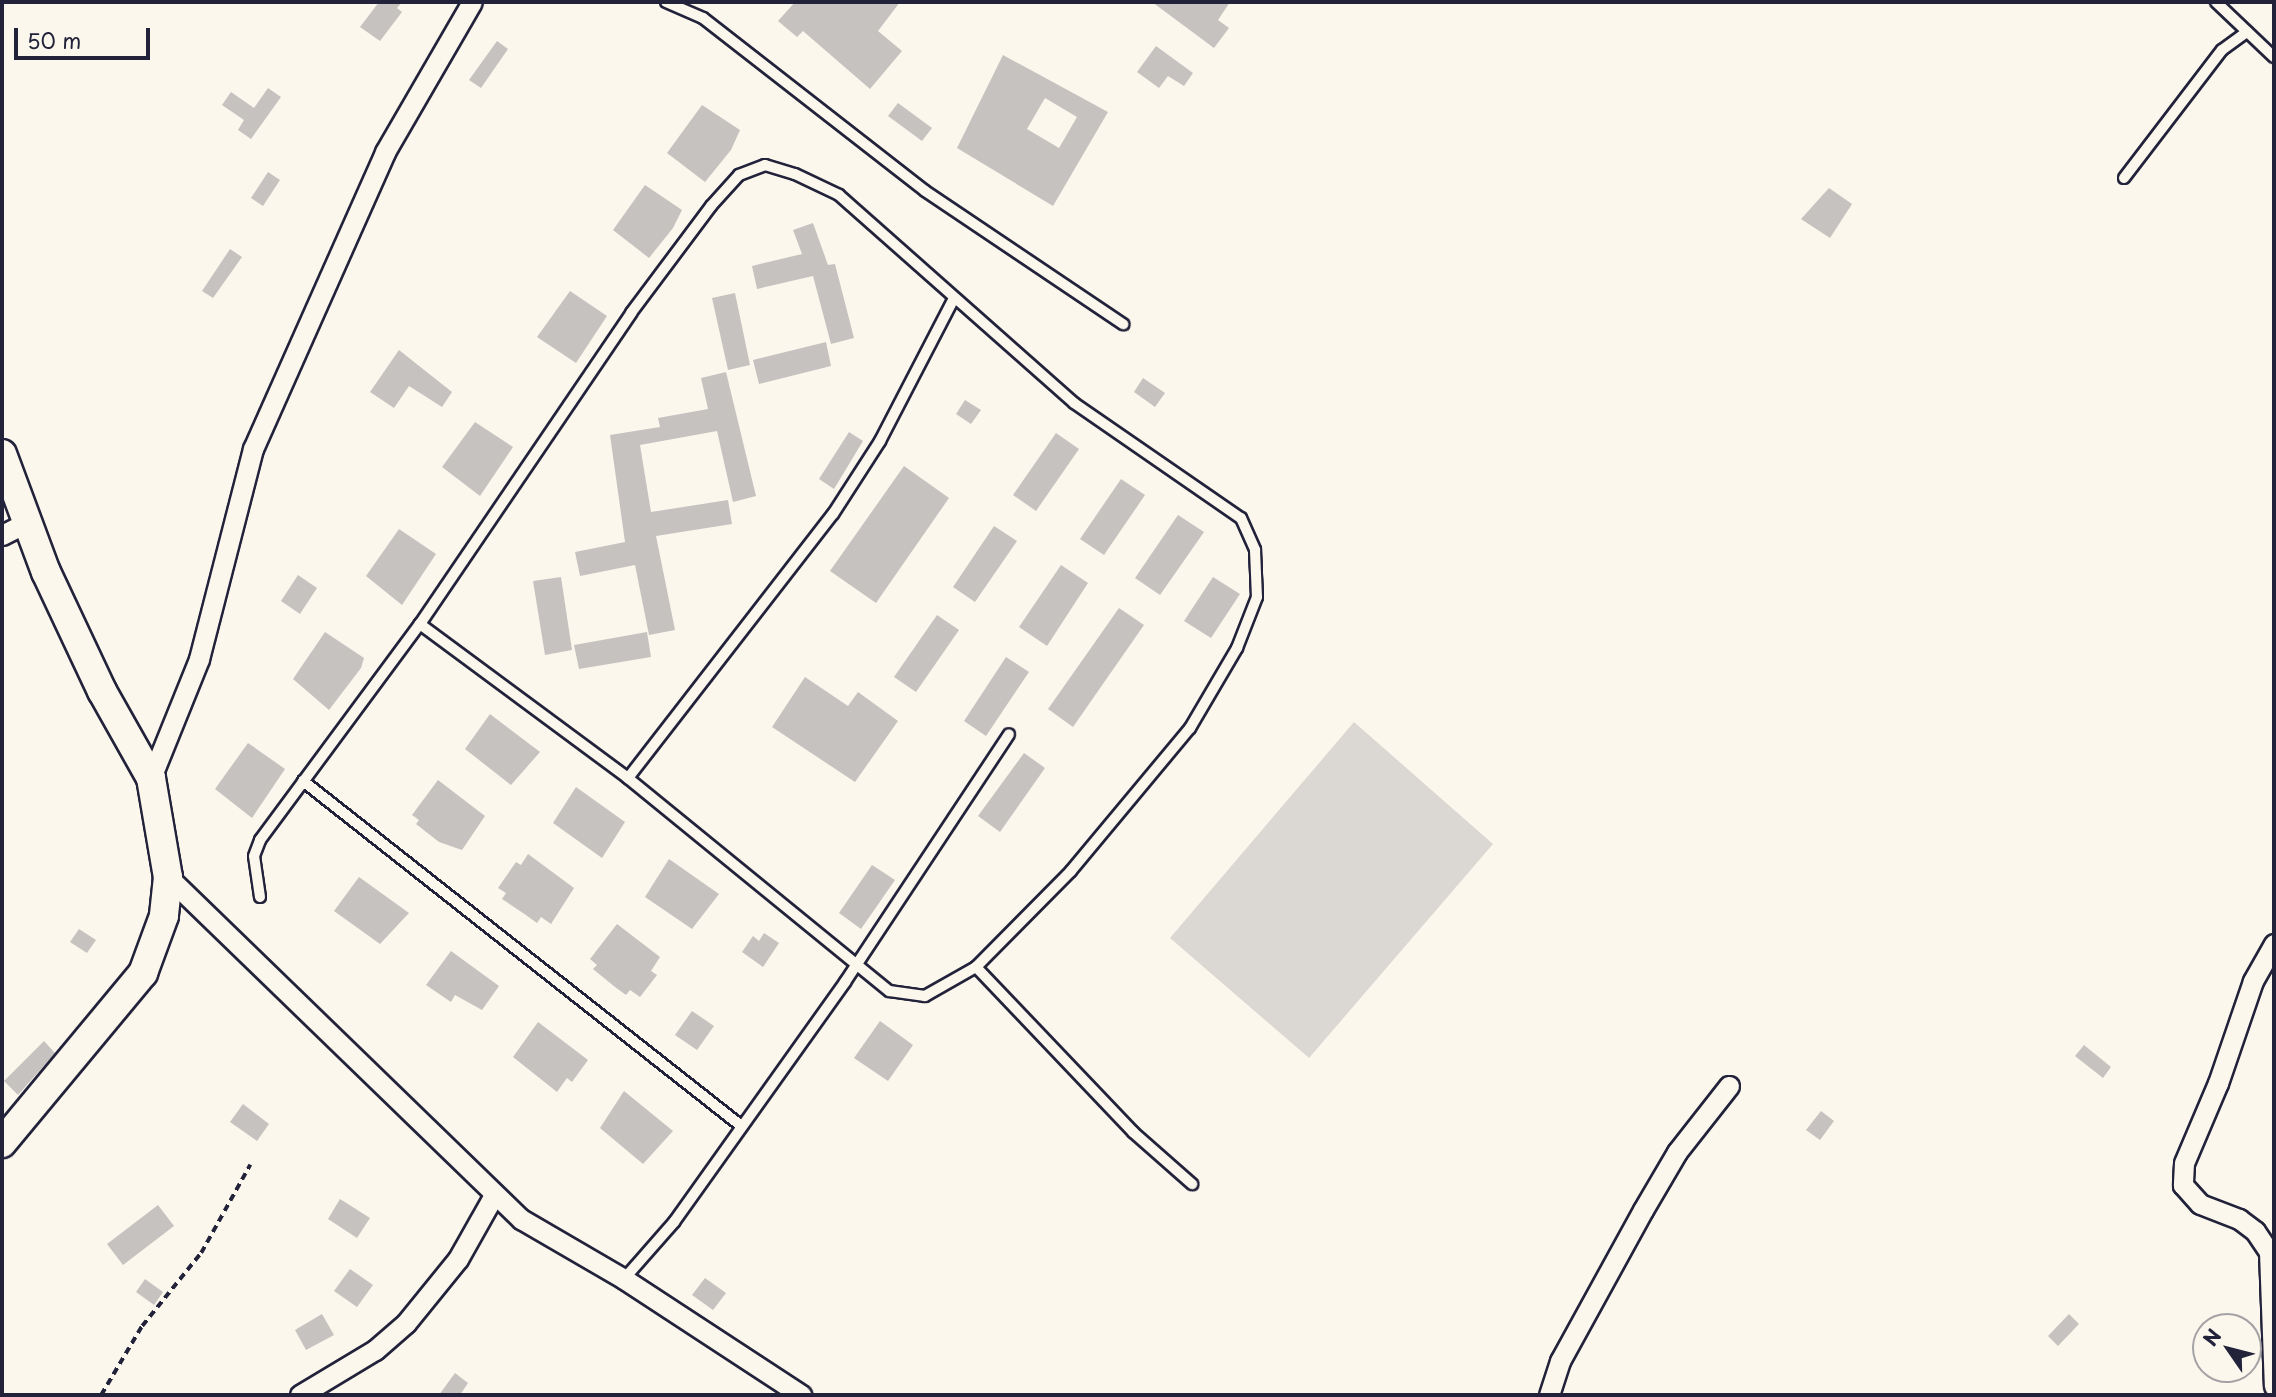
<!DOCTYPE html>
<style>
body{margin:0}
#map{position:relative;width:2276px;height:1397px;overflow:hidden;background:#fbf7ec;font-family:"Playpen Sans",sans-serif}
div>[style]{position:absolute}
[style*='--x']{left:calc(var(--x)*1px);top:calc(var(--y)*1px);width:calc(var(--w)*1px);rotate:calc(var(--a)*1deg)}
.green>*{inset:0;background:#dbd8d3}
.building>*{inset:0;background:#c6c2c0}
.path>*{height:3.5px;margin-top:-1.75px;transform-origin:0;background:repeating-linear-gradient(90deg,#22223b 0 7px,transparent 0 12px)}
.roads{filter:drop-shadow(2px 0 #22223b) drop-shadow(-2px 0 #22223b) drop-shadow(0 2px #22223b) drop-shadow(0 -2px #22223b)}
.lane>*{height:10px;margin:-5px;padding:0 5px;transform-origin:5px;border-radius:5px;background:#fbf7ec}
.street>*{height:19px;margin:-9.5px;padding:0 9.5px;transform-origin:9.5px;border-radius:9.5px;background:#fbf7ec}
.secondary>*{height:28px;margin:-14px;padding:0 14px;transform-origin:14px;border-radius:14px;background:#fbf7ec}
span{translate:-50% -50%;white-space:nowrap;text-align:center;line-height:1.15;-webkit-text-stroke:6px #fbf7ec;paint-order:stroke}
.frame{position:absolute;inset:0;border:4px solid #22223b;pointer-events:none}
.north{position:absolute;left:2192px;top:1313px;width:70px;height:70px;box-sizing:border-box;background:#fbf7ec;border:2px solid #a4a2a5;border-radius:50%;rotate:305deg;font-size:19px;font-weight:700;line-height:28px;text-align:center;color:#22223b}
.north::after{content:'';display:block;margin:auto;width:24px;height:32px;background:#22223b;clip-path:polygon(50% 0,100% 100%,50% 72%,0 100%)}
.scale{position:absolute;left:14px;top:28px;width:136px;height:32px;box-sizing:border-box;border:4px solid #22223b;border-top:0;padding-left:9px;font-size:21px;line-height:24px;white-space:nowrap;color:#22223b;-webkit-text-stroke:5px #fbf7ec;paint-order:stroke}
</style>
<div id="map">
<div class="green">
<div style="clip-path:polygon(1354px 722px,1493px 844px,1309px 1058px,1170px 938px)"></div>
</div>
<div class="building">
<div style="clip-path:polygon(379px 2px,402px 2px,397px 8px,402px 12px,380px 41px,360px 27px)"></div>
<div style="clip-path:polygon(795px 2px,900px 2px,878px 31px,902px 51px,870px 89px,803px 31px,797px 37px,778px 21px)"></div>
<div style="clip-path:polygon(1152px 2px,1230px 2px,1218px 20px,1229px 28px,1214px 48px)"></div>
<div style="clip-path:polygon(497px 41px,508px 49px,481px 88px,469px 80px)"></div>
<div style="clip-path:polygon(1156px 46px,1193px 73px,1184px 86px,1168px 76px,1159px 88px,1137px 72px)"></div>
<div style="clip-path:polygon(evenodd,1003px 55px,1108px 112px,1053px 206px,957px 148px,1003px 55px,1045px 98px,1077px 117px,1059px 148px,1027px 129px,1045px 98px)"></div>
<div style="clip-path:polygon(268px 88px,281px 97px,251px 139px,238px 130px,244px 120px,222px 105px,231px 92px,254px 108px)"></div>
<div style="clip-path:polygon(898px 103px,932px 128px,922px 141px,888px 116px)"></div>
<div style="clip-path:polygon(702px 105px,740px 130px,731px 150px,705px 182px,667px 153px)"></div>
<div style="clip-path:polygon(268px 172px,280px 180px,263px 206px,251px 198px)"></div>
<div style="clip-path:polygon(645px 185px,682px 210px,673px 228px,649px 258px,613px 230px)"></div>
<div style="clip-path:polygon(1829px 188px,1852px 204px,1830px 238px,1801px 219px)"></div>
<div style="clip-path:polygon(813px 223px,828px 265px,835px 264px,854px 338px,831px 344px,813px 276px,757px 289px,752px 266px,802px 254px,793px 230px)"></div>
<div style="clip-path:polygon(230px 249px,242px 257px,213px 298px,202px 291px)"></div>
<div style="clip-path:polygon(570px 291px,607px 316px,576px 363px,537px 337px)"></div>
<div style="clip-path:polygon(735px 293px,750px 365px,728px 370px,712px 298px)"></div>
<div style="clip-path:polygon(826px 342px,831px 366px,759px 384px,753px 360px)"></div>
<div style="clip-path:polygon(399px 350px,452px 392px,442px 407px,409px 386px,394px 408px,370px 392px)"></div>
<div style="clip-path:polygon(726px 372px,756px 496px,733px 502px,717px 431px,640px 445px,651px 512px,728px 500px,732px 524px,656px 536px,675px 630px,649px 635px,635px 565px,580px 576px,575px 552px,625px 542px,610px 435px,660px 427px,658px 418px,708px 409px,701px 378px)"></div>
<div style="clip-path:polygon(1143px 378px,1165px 393px,1155px 407px,1134px 392px)"></div>
<div style="clip-path:polygon(965px 400px,981px 410px,971px 424px,956px 414px)"></div>
<div style="clip-path:polygon(475px 422px,513px 447px,480px 496px,442px 467px)"></div>
<div style="clip-path:polygon(849px 432px,863px 441px,834px 489px,819px 479px)"></div>
<div style="clip-path:polygon(1056px 433px,1079px 449px,1036px 511px,1013px 495px)"></div>
<div style="clip-path:polygon(904px 466px,949px 498px,876px 603px,830px 571px)"></div>
<div style="clip-path:polygon(1121px 479px,1145px 495px,1104px 555px,1080px 539px)"></div>
<div style="clip-path:polygon(1178px 515px,1204px 532px,1160px 595px,1135px 578px)"></div>
<div style="clip-path:polygon(994px 526px,1017px 541px,975px 602px,953px 587px)"></div>
<div style="clip-path:polygon(399px 529px,436px 554px,402px 605px,366px 576px)"></div>
<div style="clip-path:polygon(1061px 565px,1088px 583px,1047px 646px,1019px 627px)"></div>
<div style="clip-path:polygon(298px 575px,317px 588px,300px 614px,281px 601px)"></div>
<div style="clip-path:polygon(561px 577px,572px 650px,545px 655px,533px 581px)"></div>
<div style="clip-path:polygon(1213px 577px,1240px 594px,1211px 638px,1184px 621px)"></div>
<div style="clip-path:polygon(1119px 608px,1144px 625px,1073px 727px,1048px 709px)"></div>
<div style="clip-path:polygon(937px 615px,959px 630px,916px 692px,894px 677px)"></div>
<div style="clip-path:polygon(325px 632px,364px 658px,361px 668px,329px 710px,293px 679px)"></div>
<div style="clip-path:polygon(647px 632px,651px 657px,579px 669px,574px 645px)"></div>
<div style="clip-path:polygon(1006px 657px,1029px 672px,986px 736px,964px 721px)"></div>
<div style="clip-path:polygon(805px 677px,848px 706px,858px 692px,898px 721px,855px 782px,772px 727px)"></div>
<div style="clip-path:polygon(490px 714px,540px 752px,511px 785px,465px 749px)"></div>
<div style="clip-path:polygon(248px 743px,285px 769px,252px 818px,215px 789px)"></div>
<div style="clip-path:polygon(1024px 753px,1045px 768px,1000px 832px,978px 816px)"></div>
<div style="clip-path:polygon(438px 780px,485px 816px,462px 850px,439px 842px,416px 824px,419px 820px,412px 815px)"></div>
<div style="clip-path:polygon(576px 787px,625px 822px,602px 858px,553px 823px)"></div>
<div style="clip-path:polygon(528px 854px,574px 888px,551px 924px,541px 917px,537px 923px,523px 913px,502px 899px,506px 893px,498px 888px,516px 862px,521px 865px)"></div>
<div style="clip-path:polygon(669px 859px,719px 894px,692px 929px,645px 897px)"></div>
<div style="clip-path:polygon(872px 865px,895px 880px,861px 929px,839px 913px)"></div>
<div style="clip-path:polygon(359px 877px,409px 913px,380px 944px,334px 911px)"></div>
<div style="clip-path:polygon(617px 924px,660px 957px,651px 971px,657px 975px,640px 997px,630px 990px,626px 995px,615px 987px,593px 969px,597px 965px,590px 959px)"></div>
<div style="clip-path:polygon(79px 929px,96px 940px,87px 953px,70px 942px)"></div>
<div style="clip-path:polygon(764px 933px,779px 943px,763px 967px,742px 952px,753px 936px,759px 941px)"></div>
<div style="clip-path:polygon(451px 951px,499px 986px,482px 1010px,455px 995px,451px 1002px,426px 985px)"></div>
<div style="clip-path:polygon(692px 1011px,714px 1026px,697px 1050px,675px 1035px)"></div>
<div style="clip-path:polygon(880px 1021px,913px 1045px,888px 1081px,854px 1058px)"></div>
<div style="clip-path:polygon(538px 1022px,588px 1060px,572px 1082px,567px 1078px,557px 1092px,513px 1057px)"></div>
<div style="clip-path:polygon(44px 1041px,55px 1053px,18px 1095px,4px 1081px)"></div>
<div style="clip-path:polygon(2084px 1045px,2111px 1067px,2103px 1078px,2075px 1056px)"></div>
<div style="clip-path:polygon(624px 1091px,673px 1131px,643px 1164px,600px 1128px)"></div>
<div style="clip-path:polygon(243px 1104px,269px 1124px,257px 1141px,230px 1122px)"></div>
<div style="clip-path:polygon(1821px 1111px,1834px 1121px,1820px 1140px,1806px 1130px)"></div>
<div style="clip-path:polygon(340px 1199px,370px 1218px,357px 1238px,328px 1219px)"></div>
<div style="clip-path:polygon(158px 1205px,174px 1226px,123px 1265px,107px 1244px)"></div>
<div style="clip-path:polygon(350px 1269px,373px 1285px,357px 1307px,334px 1291px)"></div>
<div style="clip-path:polygon(705px 1278px,726px 1293px,713px 1310px,692px 1295px)"></div>
<div style="clip-path:polygon(145px 1279px,163px 1292px,154px 1305px,136px 1292px)"></div>
<div style="clip-path:polygon(322px 1314px,334px 1335px,306px 1350px,295px 1330px)"></div>
<div style="clip-path:polygon(2069px 1314px,2079px 1324px,2058px 1346px,2048px 1336px)"></div>
<div style="clip-path:polygon(455px 1373px,468px 1383px,460px 1395px,439px 1395px)"></div>
</div>
<div class="path">
<div style="--x:101;--y:1395;--w:80;--a:-59.3"></div>
<div style="--x:142;--y:1326;--w:94;--a:-51.1"></div>
<div style="--x:201;--y:1253;--w:101;--a:-60.9"></div>
</div>
<div class="roads">
<div class="lane">
<div style="--x:666;--y:2;--w:40;--a:23.4"></div>
<div style="--x:703;--y:18;--w:281;--a:37.9"></div>
<div style="--x:925;--y:191;--w:239;--a:33.9"></div>
<div style="--x:2216;--y:2;--w:80;--a:43.5"></div>
<div style="--x:2124;--y:178;--w:161;--a:-52.6"></div>
<div style="--x:2222;--y:50;--w:31;--a:-36"></div>
<div style="--x:628;--y:778;--w:334;--a:-52.2"></div>
<div style="--x:833;--y:514;--w:87;--a:-57.2"></div>
<div style="--x:880;--y:441;--w:159;--a:-62.6"></div>
<div style="--x:303;--y:781;--w:556;--a:38.21"></div>
<div style="--x:260;--y:897;--w:41;--a:-98.3"></div>
<div style="--x:254;--y:856;--w:17;--a:-69"></div>
<div style="--x:260;--y:840;--w:269;--a:-53.5"></div>
<div style="--x:420;--y:624;--w:376;--a:-55.8"></div>
<div style="--x:631;--y:313;--w:134;--a:-53.2"></div>
<div style="--x:711;--y:206;--w:42;--a:-47.9"></div>
<div style="--x:739;--y:175;--w:28;--a:-21"></div>
<div style="--x:765;--y:165;--w:31;--a:17"></div>
<div style="--x:795;--y:174;--w:49;--a:25.5"></div>
<div style="--x:839;--y:195;--w:314;--a:41.5"></div>
<div style="--x:1074;--y:403;--w:203;--a:34.6"></div>
<div style="--x:1241;--y:518;--w:35;--a:66"></div>
<div style="--x:1255;--y:550;--w:47;--a:87.6"></div>
<div style="--x:1257;--y:597;--w:55;--a:111.4"></div>
<div style="--x:1237;--y:648;--w:93;--a:120.4"></div>
<div style="--x:1190;--y:728;--w:186;--a:129.8"></div>
<div style="--x:1071;--y:871;--w:135;--a:134.7"></div>
<div style="--x:976;--y:967;--w:59;--a:150.4"></div>
<div style="--x:925;--y:996;--w:36;--a:-172"></div>
<div style="--x:889;--y:991;--w:337;--a:-140.8"></div>
<div style="--x:628;--y:778;--w:259;--a:-143.5"></div>
<div style="--x:976;--y:967;--w:228;--a:46.4"></div>
<div style="--x:1133;--y:1132;--w:79;--a:41.4"></div>
<div style="--x:624;--y:1279;--w:76;--a:-48.7"></div>
<div style="--x:674;--y:1222;--w:295;--a:-54.5"></div>
<div style="--x:845;--y:982;--w:297;--a:-56.5"></div>
</div>
<div class="street">
<div style="--x:2;--y:535;--w:28;--a:-27"></div>
<div style="--x:151;--y:778;--w:128;--a:-68"></div>
<div style="--x:199;--y:659;--w:217;--a:-75.6"></div>
<div style="--x:253;--y:449;--w:325;--a:-66"></div>
<div style="--x:385;--y:152;--w:173;--a:-59.9"></div>
<div style="--x:168;--y:877;--w:492;--a:44.1"></div>
<div style="--x:521;--y:1219;--w:119;--a:30.2"></div>
<div style="--x:624;--y:1279;--w:212;--a:33.2"></div>
<div style="--x:2274;--y:944;--w:43;--a:119.6"></div>
<div style="--x:2253;--y:981;--w:108;--a:108.9"></div>
<div style="--x:2218;--y:1083;--w:87;--a:113"></div>
<div style="--x:2184;--y:1163;--w:22;--a:93"></div>
<div style="--x:2183;--y:1185;--w:25;--a:48"></div>
<div style="--x:2200;--y:1204;--w:42;--a:21"></div>
<div style="--x:2239;--y:1219;--w:20;--a:37"></div>
<div style="--x:2255;--y:1231;--w:25;--a:56"></div>
<div style="--x:2269;--y:1252;--w:134;--a:87.9"></div>
<div style="--x:300;--y:1395;--w:87;--a:-31"></div>
<div style="--x:375;--y:1350;--w:41;--a:-41.1"></div>
<div style="--x:406;--y:1323;--w:82;--a:-50.9"></div>
<div style="--x:458;--y:1259;--w:73;--a:-60.6"></div>
<div style="--x:1549;--y:1395;--w:36;--a:-72"></div>
<div style="--x:1560;--y:1361;--w:172;--a:-61.2"></div>
<div style="--x:1643;--y:1210;--w:67;--a:-59.6"></div>
<div style="--x:1677;--y:1152;--w:84;--a:-51.8"></div>
</div>
<div class="secondary">
<div style="--x:2;--y:454;--w:126;--a:69.6"></div>
<div style="--x:46;--y:572;--w:132;--a:64.8"></div>
<div style="--x:102;--y:691;--w:100;--a:60.6"></div>
<div style="--x:151;--y:778;--w:100;--a:80.3"></div>
<div style="--x:168;--y:877;--w:39;--a:96"></div>
<div style="--x:164;--y:916;--w:61;--a:110.2"></div>
<div style="--x:143;--y:973;--w:221;--a:129.7"></div>
</div>
</div>
<div class="frame"></div>
<div class="north">N</div>
<div class="scale">50 m</div>
</div>
